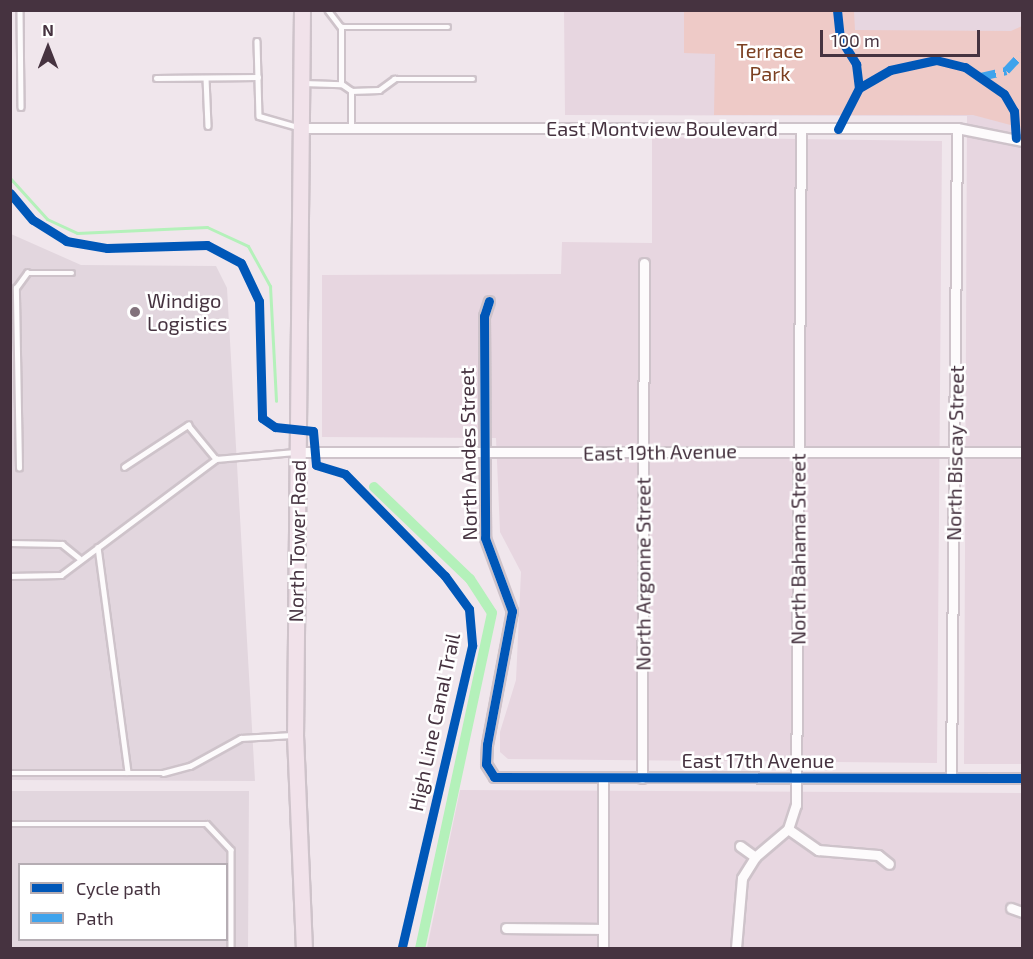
<!DOCTYPE html>
<style>
body{margin:0}
#map{position:relative;width:1033px;height:959px;overflow:hidden;background:#f0e6ec;font-family:"Exo 2",sans-serif}
div>[style]{position:absolute}
[style*='--x']{left:calc(var(--x)*1px);top:calc(var(--y)*1px);width:calc(var(--w)*1px);rotate:calc(var(--a)*1deg)}
.residential>*{inset:0;background:#e7d6e0}
.industrial>*{inset:0;background:#e2d6de}
.green>*{inset:0;background:#eecac7}
.stream>*{height:3px;margin:-1.5px;padding:0 1.5px;transform-origin:1.5px;border-radius:1.5px;background:#b4f1ba}
.canal>*{height:10px;margin:-5px;padding:0 5px;transform-origin:5px;border-radius:5px;background:#b4f1ba}
.roads{filter:drop-shadow(2px 0 #cec3ca) drop-shadow(-2px 0 #cec3ca) drop-shadow(0 2px #cec3ca) drop-shadow(0 -2px #cec3ca)}
.lane>*{height:4.5px;margin:-2.25px;padding:0 2.25px;transform-origin:2.25px;border-radius:2.25px;background:#fdfbfc}
.street>*{height:9px;margin:-4.5px;padding:0 4.5px;transform-origin:4.5px;border-radius:4.5px;background:#fdfbfc}
.primary>*{height:15px;margin:-7.5px;padding:0 7.5px;transform-origin:7.5px;border-radius:7.5px;background:#f1e2ea}
.quiet>*{height:8px;margin-top:-4px;transform-origin:0;background:repeating-linear-gradient(90deg,#3fa3ec 0 15px,transparent 0 23px)}
.cycleway>*{height:9px;margin:-4.5px;padding:0 4.5px;transform-origin:4.5px;border-radius:4.5px;background:#0057b8}
.dots>*{width:16px;height:16px;translate:-50% -50%;box-sizing:border-box;border:3px solid #fff;border-radius:50%}
span{translate:-50% -50%;white-space:nowrap;text-align:center;line-height:1.15;-webkit-text-stroke:5px #fff;paint-order:stroke}
.park-label{font-size:20px;color:#7c4022}
.street-label{font-size:20px;color:#463340}
.poi-label{font-size:20px;color:#463340}
.left{translate:0 -50%;text-align:left}
.frame{position:absolute;inset:0;border:12px solid #463340;pointer-events:none}
.legend{position:absolute;left:18px;top:863px;width:210px;height:78px;box-sizing:border-box;background:#fff;border:2px solid #b5adb3;margin:0;padding:8px 10px;list-style:none;font-size:18px;color:#463340}
.legend li{display:flex;align-items:center;gap:12px;height:30px}
.legend b{width:30px;border:2px solid #b5adb3}
.north{position:absolute;left:18px;top:18px;width:60px;height:60px;-webkit-text-stroke:4px #fff;paint-order:stroke;rotate:0deg;font-size:16px;font-weight:700;line-height:24px;text-align:center;color:#463340}
.north::after{content:'';display:block;margin:auto;width:21px;height:27px;background:#463340;clip-path:polygon(50% 0,100% 100%,50% 72%,0 100%)}
.scale{position:absolute;left:820px;top:30px;width:160px;height:27px;box-sizing:border-box;border:3px solid #463340;border-top:0;padding-left:8px;font-size:18px;line-height:21px;white-space:nowrap;color:#463340;-webkit-text-stroke:4px #fff;paint-order:stroke}
</style>
<div id="map">
<div class="residential">
<div style="clip-path:polygon(564px 11px,1022px 11px,1022px 764px,964px 764px,967px 116px,565px 115px)"></div>
<div style="clip-path:polygon(652px 137px,942px 141px,937px 763px,508px 759px,500px 752px,500px 732px,516px 680px,521px 572px,500px 532px,496px 438px,322px 437px,322px 275px,561px 274px,562px 242px,652px 243px)"></div>
<div style="clip-path:polygon(460px 790px,1022px 793px,1022px 948px,427px 948px)"></div>
</div>
<div class="industrial">
<div style="clip-path:polygon(11px 234px,81px 265px,216px 266px,227px 288px,255px 781px,11px 780px)"></div>
<div style="clip-path:polygon(evenodd,10px 791px,249px 791px,248px 948px,11px 948px,10px 791px,20px 864px,226px 864px,226px 940px,20px 940px,20px 864px)"></div>
</div>
<div class="green">
<div style="clip-path:polygon(684px 11px,854px 11px,855px 30px,1011px 31px,1022px 26px,1022px 128px,973px 115px,714px 115px,715px 54px,684px 53px)"></div>
</div>
<div class="stream">
<div style="--x:10;--y:178;--w:55;--a:47.9"></div>
<div style="--x:47;--y:219;--w:33;--a:25"></div>
<div style="--x:77;--y:233;--w:130;--a:-2.6"></div>
<div style="--x:207;--y:227;--w:45;--a:24.9"></div>
<div style="--x:248;--y:246;--w:46;--a:61.2"></div>
<div style="--x:270;--y:286;--w:115;--a:87"></div>
</div>
<div class="canal">
<div style="--x:374;--y:487;--w:133;--a:43.8"></div>
<div style="--x:470;--y:579;--w:40;--a:57.1"></div>
<div style="--x:492;--y:613;--w:343;--a:102.1"></div>
</div>
<div class="roads">
<div class="lane">
<div style="--x:20;--y:10;--w:97;--a:89.4"></div>
<div style="--x:328;--y:10;--w:21;--a:53"></div>
<div style="--x:257;--y:41;--w:75;--a:88.5"></div>
<div style="--x:259;--y:116;--w:41;--a:15.8"></div>
<div style="--x:156;--y:78;--w:102;--a:-0.6"></div>
<div style="--x:206;--y:78;--w:48;--a:87.6"></div>
<div style="--x:303;--y:83;--w:38;--a:2"></div>
<div style="--x:351;--y:91;--w:12;--a:-145"></div>
<div style="--x:341;--y:84;--w:57;--a:-90"></div>
<div style="--x:341;--y:27;--w:107;--a:0"></div>
<div style="--x:351;--y:127;--w:36;--a:-90"></div>
<div style="--x:351;--y:91;--w:28;--a:-2"></div>
<div style="--x:379;--y:90;--w:19;--a:-36"></div>
<div style="--x:394;--y:79;--w:79;--a:0"></div>
<div style="--x:124;--y:467;--w:77;--a:-33.3"></div>
<div style="--x:188;--y:425;--w:44;--a:50.5"></div>
<div style="--x:19;--y:468;--w:180;--a:-91"></div>
<div style="--x:16;--y:288;--w:19;--a:-54"></div>
<div style="--x:27;--y:273;--w:45;--a:0"></div>
<div style="--x:10;--y:543;--w:52;--a:1.1"></div>
<div style="--x:62;--y:544;--w:22;--a:39"></div>
<div style="--x:98;--y:547;--w:227;--a:82.4"></div>
<div style="--x:10;--y:576;--w:51;--a:-1.1"></div>
<div style="--x:61;--y:575;--w:194;--a:-36.8"></div>
<div style="--x:216;--y:459;--w:79;--a:-5.1"></div>
<div style="--x:10;--y:773;--w:153;--a:0"></div>
<div style="--x:163;--y:773;--w:28;--a:-15"></div>
<div style="--x:190;--y:766;--w:58;--a:-28.8"></div>
<div style="--x:241;--y:738;--w:51;--a:-3.4"></div>
<div style="--x:10;--y:824;--w:197;--a:0"></div>
<div style="--x:207;--y:824;--w:35;--a:47"></div>
<div style="--x:231;--y:850;--w:98;--a:90"></div>
</div>
<div class="street">
<div style="--x:300;--y:128;--w:657;--a:0"></div>
<div style="--x:957;--y:128;--w:66;--a:11.3"></div>
<div style="--x:489;--y:301;--w:16;--a:108"></div>
<div style="--x:484;--y:316;--w:222;--a:89.7"></div>
<div style="--x:485;--y:538;--w:78;--a:69.7"></div>
<div style="--x:512;--y:611;--w:135;--a:100.6"></div>
<div style="--x:487;--y:744;--w:20;--a:93"></div>
<div style="--x:486;--y:764;--w:15;--a:58"></div>
<div style="--x:494;--y:777;--w:528;--a:0.11"></div>
<div style="--x:298;--y:452;--w:724;--a:0"></div>
<div style="--x:642;--y:778;--w:515;--a:-89.78"></div>
<div style="--x:951;--y:778;--w:650;--a:-89.47"></div>
<div style="--x:788;--y:829;--w:37;--a:35"></div>
<div style="--x:818;--y:850;--w:60;--a:4.8"></div>
<div style="--x:878;--y:855;--w:14;--a:39"></div>
<div style="--x:740;--y:846;--w:19;--a:36"></div>
<div style="--x:1011;--y:908;--w:12;--a:20"></div>
<div style="--x:506;--y:928;--w:97;--a:0.6"></div>
<div style="--x:603;--y:948;--w:170;--a:-90"></div>
<div style="--x:736;--y:948;--w:70;--a:-85.1"></div>
<div style="--x:742;--y:878;--w:25;--a:-58"></div>
<div style="--x:755;--y:857;--w:43;--a:-40.3"></div>
<div style="--x:788;--y:829;--w:25;--a:-72"></div>
<div style="--x:796;--y:805;--w:677;--a:-89.58"></div>
</div>
<div class="primary">
<div style="--x:302;--y:10;--w:725;--a:90.55"></div>
<div style="--x:295;--y:735;--w:213;--a:87.6"></div>
</div>
</div>
<div class="quiet">
<div style="--x:981;--y:77;--w:26;--a:-13"></div>
<div style="--x:1006;--y:71;--w:23;--a:-47"></div>
</div>
<div class="cycleway">
<div style="--x:837;--y:10;--w:28;--a:84"></div>
<div style="--x:840;--y:38;--w:31;--a:58"></div>
<div style="--x:856;--y:64;--w:24;--a:83"></div>
<div style="--x:838;--y:129;--w:46;--a:-62.9"></div>
<div style="--x:859;--y:88;--w:36;--a:-30"></div>
<div style="--x:890;--y:70;--w:47;--a:-12.3"></div>
<div style="--x:936;--y:60;--w:30;--a:14"></div>
<div style="--x:965;--y:67;--w:47;--a:34.7"></div>
<div style="--x:1004;--y:94;--w:20;--a:60"></div>
<div style="--x:1014;--y:111;--w:27;--a:86"></div>
<div style="--x:10;--y:193;--w:35;--a:50"></div>
<div style="--x:33;--y:220;--w:39;--a:32"></div>
<div style="--x:66;--y:241;--w:42;--a:9.7"></div>
<div style="--x:107;--y:248;--w:100;--a:-1.7"></div>
<div style="--x:207;--y:245;--w:38;--a:28"></div>
<div style="--x:241;--y:263;--w:42;--a:64.7"></div>
<div style="--x:259;--y:301;--w:117;--a:88.5"></div>
<div style="--x:262;--y:418;--w:16;--a:35"></div>
<div style="--x:275;--y:427;--w:38;--a:6"></div>
<div style="--x:313;--y:431;--w:34;--a:85"></div>
<div style="--x:316;--y:465;--w:30;--a:17"></div>
<div style="--x:345;--y:474;--w:143;--a:45.6"></div>
<div style="--x:445;--y:576;--w:41;--a:54"></div>
<div style="--x:469;--y:609;--w:37;--a:85"></div>
<div style="--x:472;--y:646;--w:310;--a:103.1"></div>
<div style="--x:489;--y:301;--w:16;--a:108"></div>
<div style="--x:484;--y:316;--w:222;--a:89.7"></div>
<div style="--x:485;--y:538;--w:78;--a:69.7"></div>
<div style="--x:512;--y:611;--w:135;--a:100.6"></div>
<div style="--x:487;--y:744;--w:20;--a:93"></div>
<div style="--x:486;--y:764;--w:15;--a:58"></div>
<div style="--x:494;--y:777;--w:528;--a:0.11"></div>
</div>
<div class="dots">
<div style="left:135px;top:312px;background:#82727c"></div>
</div>
<div class="park-label">
<span style="left:770px;top:62px">Terrace<br>Park</span>
</div>
<div class="street-label">
<span style="left:662px;top:128px">East Montview Boulevard</span>
<span style="left:660px;top:452px;rotate:-1deg">East 19th Avenue</span>
<span style="left:955px;top:453px;rotate:-89deg">North Biscay Street</span>
<span style="left:468px;top:454px;rotate:-91deg">North Andes Street</span>
<span style="left:297px;top:541px;rotate:-89deg">North Tower Road</span>
<span style="left:798px;top:549px;rotate:-90deg">North Bahama Street</span>
<span style="left:643px;top:574px;rotate:-90deg">North Argonne Street</span>
<span style="left:434px;top:722px;rotate:-78deg">High Line Canal Trail</span>
<span style="left:758px;top:760px">East 17th Avenue</span>
</div>
<div class="poi-label">
<span class="left" style="left:147px;top:312px">Windigo<br>Logistics</span>
</div>
<div class="frame"></div>
<ul class="legend">
<li><b style="height:8px;background:#0057b8"></b>Cycle path</li>
<li><b style="height:8px;background:#3fa3ec"></b>Path</li>
</ul>
<div class="north">N</div>
<div class="scale">100 m</div>
</div>
